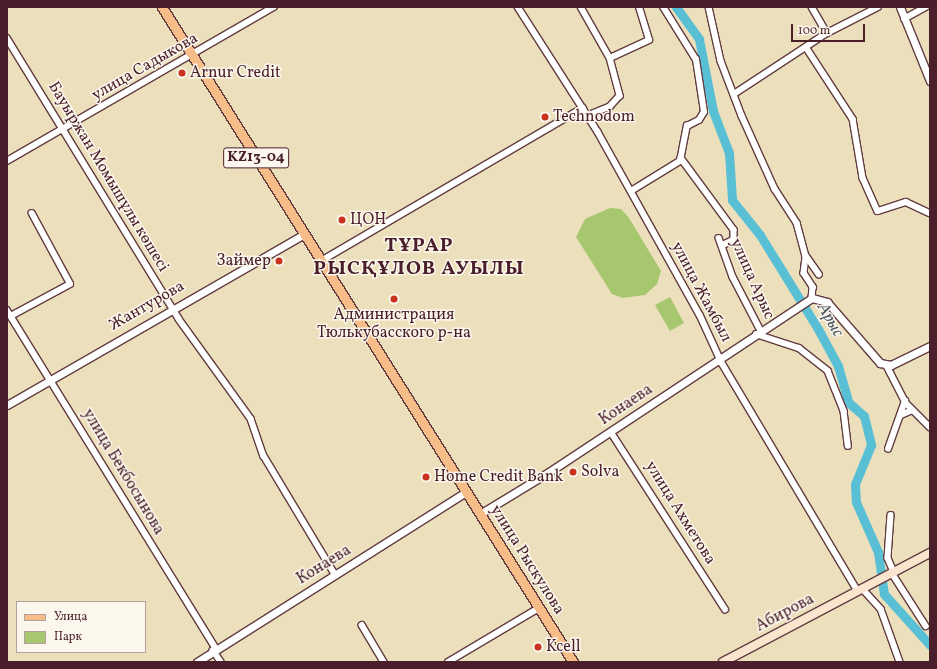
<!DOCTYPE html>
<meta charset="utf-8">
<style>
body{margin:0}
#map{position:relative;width:937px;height:669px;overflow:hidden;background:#ecdfbc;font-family:Vollkorn,serif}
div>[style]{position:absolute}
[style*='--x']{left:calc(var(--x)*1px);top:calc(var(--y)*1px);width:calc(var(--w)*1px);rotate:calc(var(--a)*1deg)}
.green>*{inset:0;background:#a7c76f}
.river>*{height:9px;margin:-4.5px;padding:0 4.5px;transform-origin:4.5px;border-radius:4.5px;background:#58bfd5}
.roads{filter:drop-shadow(1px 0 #623c41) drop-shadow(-1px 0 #623c41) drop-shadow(0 1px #623c41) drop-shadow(0 -1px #623c41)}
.minor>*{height:5.5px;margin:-2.75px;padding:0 2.75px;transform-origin:2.75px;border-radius:2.75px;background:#fff}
.tertiary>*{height:7px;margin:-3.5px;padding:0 3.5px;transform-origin:3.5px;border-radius:3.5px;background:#fff}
.secondary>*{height:8px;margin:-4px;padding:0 4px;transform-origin:4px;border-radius:4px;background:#fce5cf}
.primary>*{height:9px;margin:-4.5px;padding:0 4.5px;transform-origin:4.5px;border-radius:4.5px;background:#f7bd88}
.dots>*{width:11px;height:11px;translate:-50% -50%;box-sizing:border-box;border:2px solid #fbf7ec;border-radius:50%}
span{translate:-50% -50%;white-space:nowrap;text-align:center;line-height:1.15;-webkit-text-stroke:3px #fbf7ec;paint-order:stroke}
.shield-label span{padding:1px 3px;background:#fbf7ec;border:1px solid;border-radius:3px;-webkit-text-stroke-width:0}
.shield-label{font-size:15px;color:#4a1f2b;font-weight:700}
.street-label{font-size:16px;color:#4a1f2b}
.poi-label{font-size:16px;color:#4a1f2b}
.left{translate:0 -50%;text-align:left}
.right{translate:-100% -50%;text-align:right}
.water-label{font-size:17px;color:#4f5766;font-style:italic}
.district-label{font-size:20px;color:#4a1f2b;font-weight:700;letter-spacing:1px}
.frame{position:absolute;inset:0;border:8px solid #4a1f2b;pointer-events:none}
.legend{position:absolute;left:16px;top:601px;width:130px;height:52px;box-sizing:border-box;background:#fbf7ec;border:1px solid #b4a19f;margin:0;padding:5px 7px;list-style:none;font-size:12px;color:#4a1f2b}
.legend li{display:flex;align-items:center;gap:8px;height:20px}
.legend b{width:20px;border:1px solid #b4a19f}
.scale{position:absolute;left:791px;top:24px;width:74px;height:18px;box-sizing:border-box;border:2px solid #4a1f2b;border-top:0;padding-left:5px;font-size:12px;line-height:14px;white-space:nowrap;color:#4a1f2b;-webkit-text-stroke:3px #fbf7ec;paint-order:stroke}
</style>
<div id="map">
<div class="green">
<div style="clip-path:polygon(610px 208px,621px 209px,629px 218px,661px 271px,657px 284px,645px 295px,623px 298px,612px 294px,576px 237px,585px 219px)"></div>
<div style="clip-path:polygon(670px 297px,684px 323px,670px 331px,655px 305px)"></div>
</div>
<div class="river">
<div style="--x:676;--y:7;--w:39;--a:54"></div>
<div style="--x:699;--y:39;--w:73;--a:79"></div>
<div style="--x:713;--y:111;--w:45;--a:69.1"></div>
<div style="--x:729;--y:153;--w:47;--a:86.3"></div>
<div style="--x:732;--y:200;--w:45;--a:51.3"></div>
<div style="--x:760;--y:235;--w:110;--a:58.3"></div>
<div style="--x:818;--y:329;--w:42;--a:61.6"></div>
<div style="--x:838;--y:366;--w:37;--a:74"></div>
<div style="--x:848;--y:402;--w:21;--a:41"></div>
<div style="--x:864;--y:416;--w:30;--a:76"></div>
<div style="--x:871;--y:445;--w:42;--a:112.3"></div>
<div style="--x:855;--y:484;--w:18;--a:87"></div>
<div style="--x:856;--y:502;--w:55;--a:66.3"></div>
<div style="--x:878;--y:552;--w:42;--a:81.9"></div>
<div style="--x:884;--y:594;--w:69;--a:48"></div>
</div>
<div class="roads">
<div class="minor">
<div style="--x:518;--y:7;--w:148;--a:57.4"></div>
<div style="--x:598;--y:132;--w:210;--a:60.9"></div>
<div style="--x:700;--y:315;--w:53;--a:65.4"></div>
<div style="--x:722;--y:363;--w:265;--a:59.2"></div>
<div style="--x:581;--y:7;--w:59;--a:60.4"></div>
<div style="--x:610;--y:58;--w:39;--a:75"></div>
<div style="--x:620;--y:96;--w:15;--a:132"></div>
<div style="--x:610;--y:107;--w:24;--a:158"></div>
<div style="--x:709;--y:7;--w:55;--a:77.5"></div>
<div style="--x:721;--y:61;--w:59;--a:69.1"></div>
<div style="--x:742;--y:116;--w:80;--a:65.7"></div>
<div style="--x:775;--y:189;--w:40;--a:57.1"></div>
<div style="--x:797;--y:223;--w:35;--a:75"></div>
<div style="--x:806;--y:257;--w:16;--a:97"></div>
<div style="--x:804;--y:273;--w:17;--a:57"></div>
<div style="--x:813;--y:287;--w:11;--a:95"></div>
<div style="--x:812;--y:7;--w:30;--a:60"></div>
<div style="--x:904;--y:19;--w:25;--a:-29"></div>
<div style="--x:7;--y:38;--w:329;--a:58.5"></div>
<div style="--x:179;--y:319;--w:123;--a:54.2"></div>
<div style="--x:251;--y:419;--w:39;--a:71"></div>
<div style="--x:264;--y:456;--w:138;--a:59"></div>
<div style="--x:806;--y:47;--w:86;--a:56.9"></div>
<div style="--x:853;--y:119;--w:60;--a:80.4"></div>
<div style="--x:863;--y:178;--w:36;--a:66"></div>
<div style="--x:878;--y:211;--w:29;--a:-18"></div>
<div style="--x:906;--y:202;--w:26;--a:25"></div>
<div style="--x:610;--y:58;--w:43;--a:-24.8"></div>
<div style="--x:649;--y:40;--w:34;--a:-107"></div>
<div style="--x:734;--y:94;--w:111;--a:-33.3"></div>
<div style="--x:827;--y:33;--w:57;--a:-27"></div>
<div style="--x:681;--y:158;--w:89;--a:53.6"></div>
<div style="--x:734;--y:230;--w:10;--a:90"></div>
<div style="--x:734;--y:240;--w:11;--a:153"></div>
<div style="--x:7;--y:161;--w:308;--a:-30"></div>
<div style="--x:631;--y:191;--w:57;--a:-31.5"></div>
<div style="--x:680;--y:161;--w:36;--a:-79"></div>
<div style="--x:687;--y:126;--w:13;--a:-27"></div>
<div style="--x:699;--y:120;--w:9;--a:-58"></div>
<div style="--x:704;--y:112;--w:53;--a:-98.7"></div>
<div style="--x:696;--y:60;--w:62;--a:-121.9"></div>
<div style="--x:719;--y:238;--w:41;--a:70.3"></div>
<div style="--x:733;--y:277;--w:61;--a:62.6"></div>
<div style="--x:807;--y:257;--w:21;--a:55"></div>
<div style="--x:321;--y:261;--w:303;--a:-30.3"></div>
<div style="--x:7;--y:310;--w:398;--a:58.3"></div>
<div style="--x:11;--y:316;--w:67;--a:-28.5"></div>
<div style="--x:70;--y:284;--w:80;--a:-118.5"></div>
<div style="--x:756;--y:334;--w:45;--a:18"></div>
<div style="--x:799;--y:348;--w:37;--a:38"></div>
<div style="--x:828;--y:371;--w:43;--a:68.2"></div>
<div style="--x:844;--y:411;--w:35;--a:83"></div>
<div style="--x:887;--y:366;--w:42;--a:62.8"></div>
<div style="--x:906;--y:403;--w:34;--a:45"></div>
<div style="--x:901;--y:415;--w:12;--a:-24"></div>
<div style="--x:611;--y:432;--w:211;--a:57.2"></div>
<div style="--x:888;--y:449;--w:51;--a:-70.5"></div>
<div style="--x:891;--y:515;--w:43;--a:94"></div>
<div style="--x:888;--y:558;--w:15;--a:67"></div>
<div style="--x:892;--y:573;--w:63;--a:57.3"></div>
<div style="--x:862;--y:588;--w:28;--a:48"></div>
<div style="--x:881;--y:609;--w:56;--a:70.3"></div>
<div style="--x:362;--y:625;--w:43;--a:59.3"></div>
<div style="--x:213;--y:650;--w:14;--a:56"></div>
<div style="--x:448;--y:662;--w:106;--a:-30.7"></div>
</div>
<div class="tertiary">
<div style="--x:900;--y:7;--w:80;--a:67.9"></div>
<div style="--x:7;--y:405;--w:343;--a:-29.9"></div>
<div style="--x:480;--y:514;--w:81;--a:-31.3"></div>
<div style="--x:549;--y:472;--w:315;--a:-33.5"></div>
<div style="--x:812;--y:298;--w:16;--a:15"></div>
<div style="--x:827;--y:302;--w:81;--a:49"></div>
<div style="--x:880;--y:363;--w:11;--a:10"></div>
<div style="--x:891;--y:365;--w:43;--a:-26"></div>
<div style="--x:197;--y:662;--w:318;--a:-32.3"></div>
</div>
<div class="secondary">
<div style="--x:723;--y:662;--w:234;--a:-27.8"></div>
</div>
<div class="primary">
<div style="--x:162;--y:7;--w:773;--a:57.89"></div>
</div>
</div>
<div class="dots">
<div style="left:182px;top:73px;background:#c8321e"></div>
<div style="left:545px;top:117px;background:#c8321e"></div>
<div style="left:342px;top:220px;background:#c8321e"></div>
<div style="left:279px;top:261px;background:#c8321e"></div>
<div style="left:394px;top:299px;background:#c8321e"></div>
<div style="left:573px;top:472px;background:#c8321e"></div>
<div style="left:426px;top:477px;background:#c8321e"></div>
<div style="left:538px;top:647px;background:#c8321e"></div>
</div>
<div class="shield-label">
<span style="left:256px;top:158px">KZ13-04</span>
</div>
<div class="street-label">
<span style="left:145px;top:67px;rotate:-30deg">улица Садыкова</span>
<span style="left:108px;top:177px;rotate:59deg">Бауыржан Момышұлы көшесі</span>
<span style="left:752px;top:279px;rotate:66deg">улица Арыс</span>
<span style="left:701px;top:292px;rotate:62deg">улица Жамбыл</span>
<span style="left:147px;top:306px;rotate:-30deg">Жантурова</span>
<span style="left:626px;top:405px;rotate:-34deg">Конаева</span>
<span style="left:123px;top:472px;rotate:59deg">улица Бекбосынова</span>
<span style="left:680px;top:513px;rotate:58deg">улица Ахметова</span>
<span style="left:527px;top:560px;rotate:58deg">улица Рыскулова</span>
<span style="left:324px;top:565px;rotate:-32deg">Конаева</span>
<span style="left:785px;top:613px;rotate:-28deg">Абирова</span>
</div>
<div class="poi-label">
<span class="left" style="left:190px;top:73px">Arnur Credit</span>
<span class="left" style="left:553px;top:117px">Technodom</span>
<span class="left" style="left:350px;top:220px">ЦОН</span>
<span class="right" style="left:271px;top:261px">Займер</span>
<span style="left:394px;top:324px">Администрация<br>Тюлькубасского р-на</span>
<span class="left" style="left:581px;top:472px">Solva</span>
<span class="left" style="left:434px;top:477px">Home Credit Bank</span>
<span class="left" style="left:546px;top:647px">Kcell</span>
</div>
<div class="water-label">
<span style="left:830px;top:320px;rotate:60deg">Арыс</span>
</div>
<div class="district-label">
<span style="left:419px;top:258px">ТҰРАР<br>РЫСҚҰЛОВ АУЫЛЫ</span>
</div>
<div class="frame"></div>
<ul class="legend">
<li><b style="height:5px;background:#f7bd88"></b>Улица</li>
<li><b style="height:11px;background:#a7c76f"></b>Парк</li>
</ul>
<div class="scale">100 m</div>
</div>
